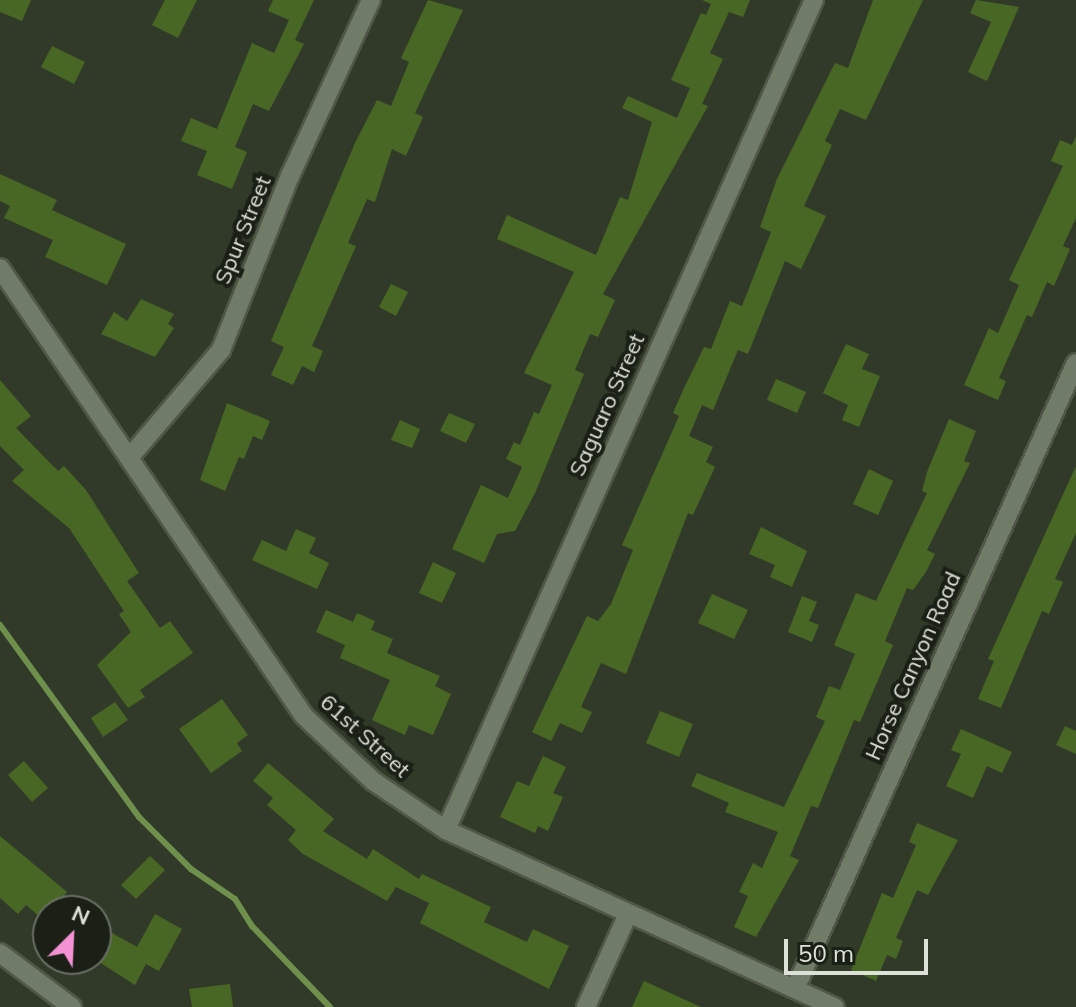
<!DOCTYPE html>
<style>
body{margin:0}
#map{position:relative;width:1076px;height:1007px;overflow:hidden;background:#313a28;font-family:Mulish,sans-serif}
div>[style]{position:absolute}
[style*='--x']{left:calc(var(--x)*1px);top:calc(var(--y)*1px);width:calc(var(--w)*1px);rotate:calc(var(--a)*1deg)}
.stream>*{height:6px;margin:-3px;padding:0 3px;transform-origin:3px;border-radius:3px;background:#6f904d}
.building>*{inset:0;background:#486724}
.roads{filter:drop-shadow(2px 0 #505748) drop-shadow(-2px 0 #505748) drop-shadow(0 2px #505748) drop-shadow(0 -2px #505748)}
.street>*{height:18px;margin:-9px;padding:0 9px;transform-origin:9px;border-radius:9px;background:#717c68}
span{translate:-50% -50%;white-space:nowrap;text-align:center;line-height:1.15;-webkit-text-stroke:8px #1b2017;paint-order:stroke}
.street-label{font-size:22px;color:#dce2d7}
.north{position:absolute;left:32px;top:895px;width:80px;height:80px;box-sizing:border-box;background:#1b2017;border:2px solid #686e64;border-radius:50%;rotate:24deg;font-size:22px;font-weight:700;line-height:32px;text-align:center;color:#dce2d7}
.north::after{content:'';display:block;margin:auto;width:28px;height:36px;background:#f491d3;clip-path:polygon(50% 0,100% 100%,50% 72%,0 100%)}
.scale{position:absolute;left:784px;top:939px;width:144px;height:36px;box-sizing:border-box;border:4px solid #dce2d7;border-top:0;padding-left:10px;font-size:24px;line-height:28px;white-space:nowrap;color:#dce2d7;-webkit-text-stroke:6px #1b2017;paint-order:stroke}
</style>
<div id="map">
<div class="stream">
<div style="--x:0;--y:625;--w:237;--a:54.1"></div>
<div style="--x:139;--y:817;--w:74;--a:45"></div>
<div style="--x:191;--y:869;--w:53;--a:34.3"></div>
<div style="--x:235;--y:899;--w:32;--a:58"></div>
<div style="--x:252;--y:926;--w:112;--a:46.1"></div>
</div>
<div class="building">
<div style="clip-path:polygon(0 0,31px 0,22px 21px,0 12px)"></div>
<div style="clip-path:polygon(165px 0,197px 0,178px 38px,152px 25px)"></div>
<div style="clip-path:polygon(273px 0,314px 0,295px 40px,304px 44px,269px 111px,253px 104px,235px 147px,247px 152px,232px 189px,197px 175px,207px 151px,181px 141px,191px 118px,217px 129px,252px 43px,274px 53px,289px 20px,268px 11px)"></div>
<div style="clip-path:polygon(428px 0,463px 10px,415px 113px,423px 117px,406px 156px,392px 149px,375px 202px,367px 199px,348px 243px,356px 246px,312px 346px,323px 351px,314px 372px,302px 366px,293px 385px,271px 375px,284px 347px,271px 341px,355px 143px,377px 100px,391px 106px,409px 62px,401px 58px)"></div>
<div style="clip-path:polygon(702px 0,750px 0,743px 17px,729px 12px,710px 53px,723px 59px,702px 104px,708px 106px,603px 294px,615px 300px,598px 337px,590px 334px,575px 370px,584px 374px,535px 493px,515px 531px,497px 534px,484px 563px,452px 549px,481px 485px,508px 498px,522px 467px,506px 459px,514px 442px,520px 445px,534px 412px,539px 414px,552px 385px,524px 373px,574px 272px,497px 239px,507px 215px,596px 255px,620px 197px,628px 200px,652px 122px,622px 108px,628px 96px,677px 118px,690px 88px,671px 80px,701px 13px,706px 15px,711px 4px)"></div>
<div style="clip-path:polygon(873px 0,923px 0,866px 120px,840px 109px,825px 141px,832px 145px,804px 206px,826px 216px,801px 269px,785px 261px,748px 354px,738px 350px,713px 410px,702px 405px,689px 436px,713px 447px,706px 462px,715px 467px,693px 515px,688px 513px,626px 674px,601px 663px,581px 707px,592px 712px,582px 733px,560px 723px,551px 741px,532px 732px,587px 616px,598px 621px,611px 604px,633px 550px,622px 545px,679px 416px,673px 413px,684px 388px,704px 347px,711px 349px,730px 301px,742px 306px,771px 232px,760px 227px,777px 179px,835px 63px,848px 68px)"></div>
<div style="clip-path:polygon(976px 0,1019px 7px,987px 81px,968px 72px,991px 22px,970px 13px)"></div>
<div style="clip-path:polygon(52px 46px,85px 62px,74px 84px,41px 67px)"></div>
<div style="clip-path:polygon(1076px 136px,1076px 218px,1063px 246px,1070px 249px,1054px 286px,1047px 282px,1032px 317px,1027px 315px,999px 378px,1006px 381px,998px 400px,964px 385px,989px 328px,998px 333px,1019px 285px,1009px 280px,1063px 166px,1051px 161px,1060px 140px,1072px 145px)"></div>
<div style="clip-path:polygon(0 174px,57px 200px,52px 210px,126px 244px,107px 285px,45px 257px,53px 240px,4px 218px,10px 206px,0 201px)"></div>
<div style="clip-path:polygon(391px 284px,408px 292px,396px 316px,379px 307px)"></div>
<div style="clip-path:polygon(141px 299px,174px 314px,168px 324px,174px 328px,155px 357px,101px 334px,114px 312px,127px 321px)"></div>
<div style="clip-path:polygon(846px 344px,869px 354px,862px 369px,880px 376px,859px 427px,842px 420px,848px 405px,823px 393px)"></div>
<div style="clip-path:polygon(776px 379px,806px 392px,797px 413px,767px 400px)"></div>
<div style="clip-path:polygon(0 380px,31px 416px,16px 428px,58px 471px,64px 466px,86px 490px,139px 573px,127px 581px,160px 628px,170px 621px,193px 653px,140px 690px,145px 697px,128px 708px,97px 665px,131px 632px,119px 614px,124px 611px,69px 528px,12px 481px,24px 470px,0 446px)"></div>
<div style="clip-path:polygon(227px 403px,270px 421px,262px 440px,253px 436px,244px 459px,239px 457px,225px 491px,200px 480px)"></div>
<div style="clip-path:polygon(449px 413px,475px 424px,466px 443px,440px 431px)"></div>
<div style="clip-path:polygon(949px 419px,976px 431px,964px 461px,970px 463px,927px 550px,935px 554px,926px 572px,913px 590px,907px 588px,885px 641px,893px 645px,860px 722px,854px 720px,818px 808px,811px 806px,790px 856px,799px 860px,756px 937px,734px 927px,748px 896px,739px 892px,753px 863px,762px 868px,778px 832px,725px 812px,729px 803px,691px 786px,697px 773px,784px 807px,825px 721px,816px 717px,829px 686px,840px 690px,855px 654px,834px 645px,856px 593px,876px 601px,927px 493px,922px 491px,927px 472px)"></div>
<div style="clip-path:polygon(400px 420px,420px 429px,412px 448px,391px 440px)"></div>
<div style="clip-path:polygon(1076px 466px,1076px 533px,1055px 579px,1063px 582px,1049px 614px,1042px 611px,1001px 708px,978px 699px,994px 661px,988px 659px)"></div>
<div style="clip-path:polygon(869px 469px,893px 481px,878px 515px,853px 504px)"></div>
<div style="clip-path:polygon(761px 527px,807px 551px,792px 587px,770px 577px,775px 565px,749px 554px)"></div>
<div style="clip-path:polygon(296px 529px,316px 538px,309px 553px,329px 563px,317px 589px,252px 560px,262px 540px,286px 551px)"></div>
<div style="clip-path:polygon(433px 562px,456px 573px,442px 603px,419px 593px)"></div>
<div style="clip-path:polygon(712px 594px,748px 610px,734px 639px,698px 623px)"></div>
<div style="clip-path:polygon(802px 596px,817px 602px,809px 621px,819px 625px,812px 642px,788px 632px)"></div>
<div style="clip-path:polygon(326px 610px,353px 622px,357px 613px,375px 621px,371px 630px,393px 639px,387px 653px,440px 676px,435px 686px,451px 694px,433px 735px,409px 725px,405px 735px,372px 720px,390px 680px,340px 658px,345px 645px,316px 632px)"></div>
<div style="clip-path:polygon(222px 699px,248px 735px,237px 743px,242px 751px,211px 773px,179px 729px)"></div>
<div style="clip-path:polygon(115px 702px,128px 720px,103px 737px,91px 718px)"></div>
<div style="clip-path:polygon(660px 711px,693px 724px,679px 757px,646px 743px)"></div>
<div style="clip-path:polygon(1065px 726px,1076px 731px,1076px 754px,1056px 745px)"></div>
<div style="clip-path:polygon(961px 729px,1012px 752px,1002px 773px,987px 766px,973px 798px,946px 786px,961px 754px,951px 750px)"></div>
<div style="clip-path:polygon(543px 756px,566px 767px,553px 793px,563px 797px,548px 831px,538px 826px,535px 833px,500px 817px,517px 781px,529px 786px)"></div>
<div style="clip-path:polygon(24px 761px,48px 788px,32px 802px,8px 775px)"></div>
<div style="clip-path:polygon(268px 763px,334px 819px,323px 831px,367px 859px,373px 849px,419px 879px,422px 874px,491px 907px,484px 922px,527px 942px,533px 929px,569px 946px,549px 989px,420px 923px,429px 903px,396px 887px,387px 901px,303px 854px,288px 840px,296px 830px,267px 805px,273px 798px,253px 781px)"></div>
<div style="clip-path:polygon(917px 823px,958px 840px,928px 895px,917px 890px,896px 938px,903px 941px,896px 959px,887px 955px,876px 981px,851px 970px,882px 893px,893px 898px,916px 845px,909px 842px)"></div>
<div style="clip-path:polygon(0 836px,67px 892px,59px 902px,69px 911px,48px 911px,48px 924px,26px 905px,18px 914px,0 898px)"></div>
<div style="clip-path:polygon(150px 856px,165px 870px,136px 899px,121px 885px)"></div>
<div style="clip-path:polygon(155px 914px,182px 929px,159px 971px,146px 964px,135px 985px,96px 960px,96px 924px,137px 947px)"></div>
<div style="clip-path:polygon(644px 981px,701px 1007px,632px 1007px)"></div>
<div style="clip-path:polygon(230px 984px,233px 1007px,192px 1007px,189px 989px)"></div>
</div>
<div class="roads">
<div class="street">
<div style="--x:0;--y:268;--w:541;--a:55.84"></div>
<div style="--x:304;--y:716;--w:95;--a:43.3"></div>
<div style="--x:373;--y:781;--w:88;--a:33.9"></div>
<div style="--x:446;--y:830;--w:427;--a:24.5"></div>
<div style="--x:129;--y:458;--w:142;--a:-49.6"></div>
<div style="--x:221;--y:350;--w:187;--a:-68.4"></div>
<div style="--x:290;--y:176;--w:194;--a:-65.3"></div>
<div style="--x:446;--y:830;--w:908;--a:-66.09"></div>
<div style="--x:0;--y:953;--w:90;--a:36.9"></div>
<div style="--x:795;--y:989;--w:686;--a:-65.83"></div>
<div style="--x:586;--y:1007;--w:102;--a:-65.7"></div>
</div>
</div>
<div class="street-label">
<span style="left:243px;top:230px;rotate:-68deg">Spur Street</span>
<span style="left:607px;top:405px;rotate:-66deg">Saguaro Street</span>
<span style="left:913px;top:666px;rotate:-66deg">Horse Canyon Road</span>
<span style="left:365px;top:736px;rotate:42deg">61st Street</span>
</div>
<div class="north">N</div>
<div class="scale">50 m</div>
</div>
